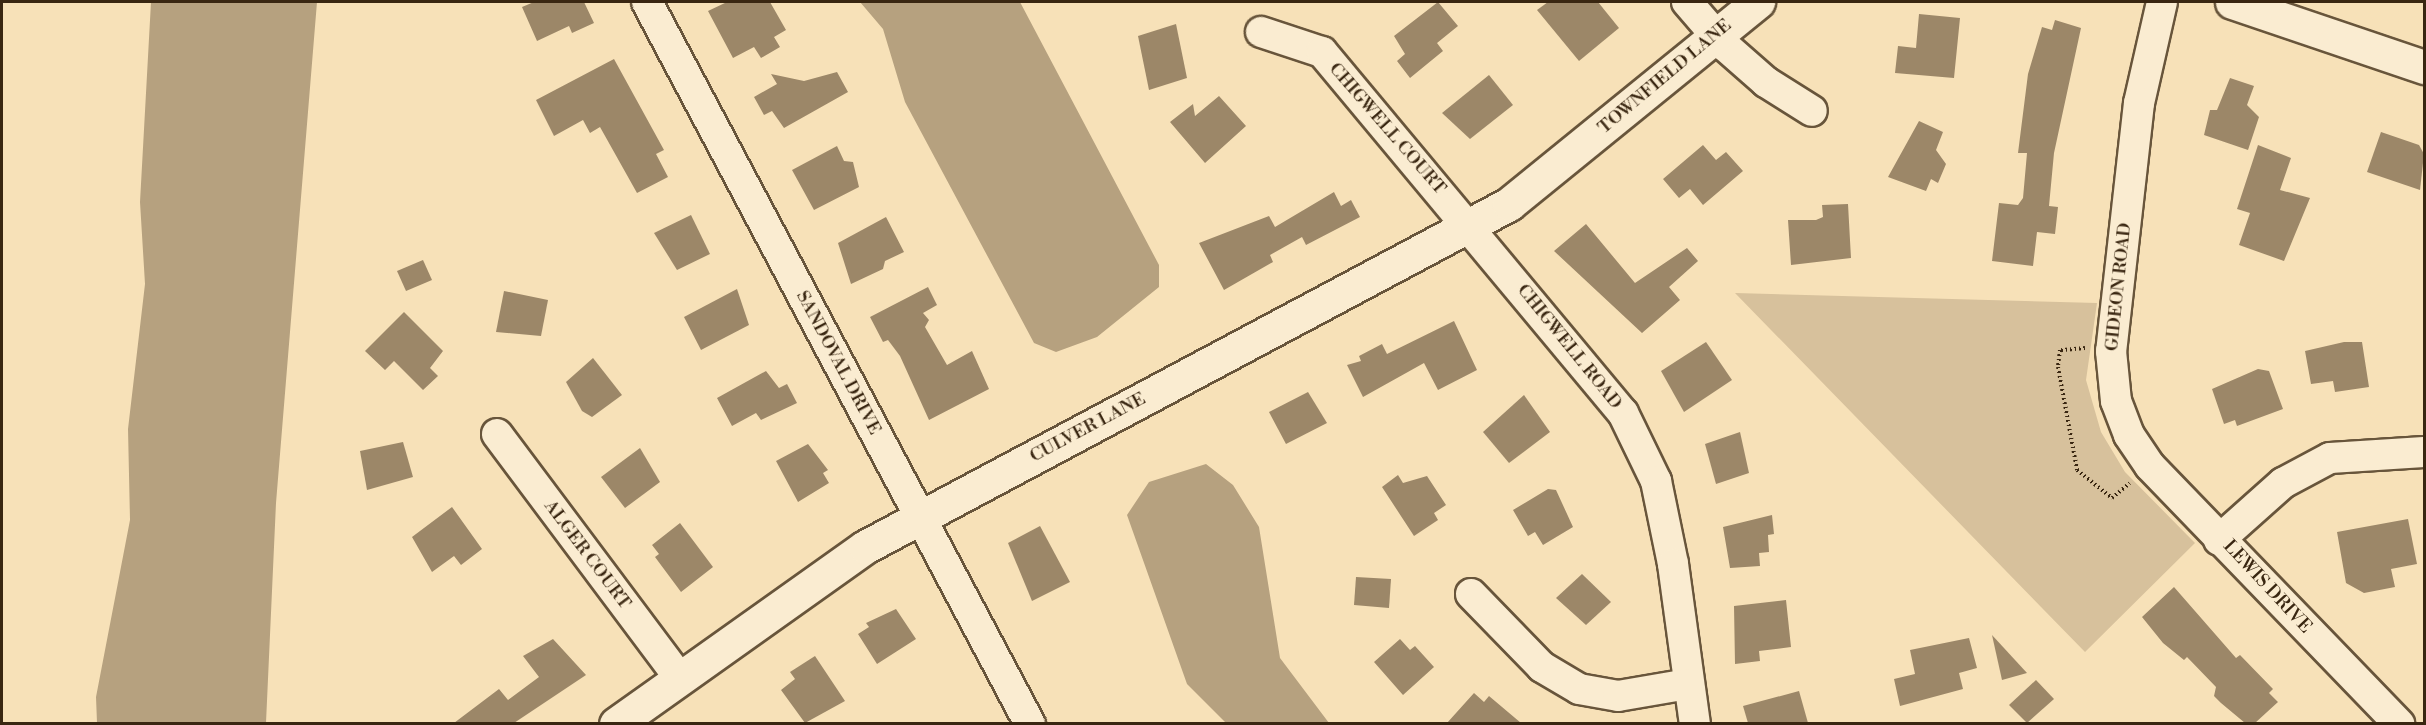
<!DOCTYPE html>
<style>
body{margin:0}
#map{position:relative;width:2426px;height:725px;overflow:hidden;background:#f7e1b8;font-family:"Libre Bodoni",serif}
div>[style]{position:absolute}
[style*='--x']{left:calc(var(--x)*1px);top:calc(var(--y)*1px);width:calc(var(--w)*1px);rotate:calc(var(--a)*1deg)}
.green>*{inset:0;background:#d7c19c}
.water>*{inset:0;background:#b6a17f}
.building>*{inset:0;background:#9c8768}
.path>*{height:4px;margin-top:-2px;transform-origin:0;background:repeating-linear-gradient(90deg,#392611 0 1.5px,transparent 0 4.5px)}
.roads{filter:drop-shadow(2px 0 #68553b) drop-shadow(-2px 0 #68553b) drop-shadow(0 2px #68553b) drop-shadow(0 -2px #68553b)}
.street>*{height:30px;margin:-15px;padding:0 15px;transform-origin:15px;border-radius:15px;background:#faecd1}
.secondary>*{height:33px;margin:-16.5px;padding:0 16.5px;transform-origin:16.5px;border-radius:16.5px;background:#faecd1}
span{translate:-50% -50%;white-space:nowrap;text-align:center;line-height:1.15;-webkit-text-stroke:5px #faecd1;paint-order:stroke}
.street-label{font-size:18px;color:#392611}
.frame{position:absolute;inset:0;border:3px solid #392611;pointer-events:none}
</style>
<div id="map">
<div class="green">
<div style="clip-path:polygon(1735px 293px,2097px 303px,2086px 380px,2101px 432px,2125px 472px,2195px 543px,2085px 652px)"></div>
</div>
<div class="water">
<div style="clip-path:polygon(151px 2px,317px 2px,276px 503px,266px 723px,97px 723px,96px 697px,130px 520px,128px 429px,145px 284px,140px 202px)"></div>
<div style="clip-path:polygon(860px 2px,1020px 2px,1159px 265px,1159px 287px,1097px 337px,1056px 352px,1034px 343px,905px 102px,883px 29px)"></div>
<div style="clip-path:polygon(1206px 464px,1233px 485px,1259px 527px,1280px 658px,1329px 723px,1226px 723px,1187px 684px,1127px 515px,1149px 482px)"></div>
</div>
<div class="building">
<div style="clip-path:polygon(534px 2px,584px 2px,594px 23px,572px 33px,569px 26px,537px 41px,522px 7px)"></div>
<div style="clip-path:polygon(727px 2px,770px 2px,786px 30px,774px 37px,780px 47px,761px 58px,754px 47px,733px 58px,708px 11px)"></div>
<div style="clip-path:polygon(1438px 2px,1458px 26px,1437px 43px,1443px 51px,1410px 78px,1397px 61px,1405px 54px,1394px 36px)"></div>
<div style="clip-path:polygon(1548px 2px,1598px 2px,1619px 28px,1579px 61px,1537px 10px)"></div>
<div style="clip-path:polygon(1919px 14px,1960px 18px,1954px 78px,1895px 73px,1898px 46px,1916px 48px)"></div>
<div style="clip-path:polygon(2055px 20px,2081px 28px,2054px 153px,2049px 206px,2058px 207px,2055px 234px,2037px 232px,2033px 266px,1992px 261px,1999px 203px,2018px 205px,2023px 198px,2027px 153px,2018px 153px,2028px 74px,2042px 27px,2052px 30px)"></div>
<div style="clip-path:polygon(1176px 24px,1187px 78px,1149px 90px,1138px 36px)"></div>
<div style="clip-path:polygon(614px 59px,664px 150px,656px 154px,668px 177px,637px 193px,600px 127px,590px 133px,583px 120px,554px 136px,536px 100px)"></div>
<div style="clip-path:polygon(837px 72px,848px 92px,784px 128px,772px 111px,764px 115px,754px 97px,777px 84px,771px 74px,804px 81px)"></div>
<div style="clip-path:polygon(1489px 75px,1513px 105px,1470px 139px,1442px 113px)"></div>
<div style="clip-path:polygon(2230px 78px,2254px 86px,2247px 105px,2259px 117px,2248px 150px,2204px 135px,2210px 110px,2217px 110px)"></div>
<div style="clip-path:polygon(1219px 96px,1246px 126px,1205px 163px,1170px 122px,1193px 104px,1195px 116px)"></div>
<div style="clip-path:polygon(1919px 121px,1943px 132px,1936px 150px,1946px 164px,1938px 183px,1931px 179px,1926px 191px,1888px 177px)"></div>
<div style="clip-path:polygon(2381px 132px,2419px 145px,2424px 154px,2420px 190px,2367px 172px)"></div>
<div style="clip-path:polygon(1703px 145px,1716px 160px,1726px 152px,1743px 171px,1703px 205px,1690px 189px,1679px 198px,1663px 179px)"></div>
<div style="clip-path:polygon(2258px 145px,2291px 158px,2280px 190px,2310px 198px,2284px 261px,2239px 245px,2250px 213px,2237px 209px)"></div>
<div style="clip-path:polygon(837px 146px,844px 161px,853px 162px,859px 187px,814px 210px,792px 170px)"></div>
<div style="clip-path:polygon(1334px 192px,1341px 206px,1351px 200px,1360px 217px,1306px 245px,1302px 237px,1270px 255px,1273px 262px,1224px 290px,1199px 243px,1269px 216px,1275px 227px)"></div>
<div style="clip-path:polygon(1848px 204px,1851px 258px,1791px 265px,1788px 220px,1816px 220px,1823px 217px,1822px 205px)"></div>
<div style="clip-path:polygon(691px 215px,710px 254px,677px 270px,654px 233px)"></div>
<div style="clip-path:polygon(886px 217px,904px 252px,885px 261px,883px 269px,851px 284px,838px 243px)"></div>
<div style="clip-path:polygon(1586px 224px,1635px 283px,1687px 248px,1698px 261px,1669px 287px,1680px 300px,1642px 333px,1554px 251px)"></div>
<div style="clip-path:polygon(423px 260px,432px 280px,406px 291px,397px 271px)"></div>
<div style="clip-path:polygon(928px 287px,937px 305px,923px 313px,929px 320px,925px 327px,947px 365px,972px 351px,989px 389px,929px 420px,900px 356px,888px 340px,883px 342px,870px 317px)"></div>
<div style="clip-path:polygon(737px 289px,749px 325px,701px 350px,684px 317px)"></div>
<div style="clip-path:polygon(504px 291px,548px 300px,541px 336px,496px 332px)"></div>
<div style="clip-path:polygon(404px 312px,443px 351px,430px 368px,438px 376px,423px 390px,394px 361px,385px 370px,365px 351px)"></div>
<div style="clip-path:polygon(1454px 321px,1477px 370px,1438px 390px,1424px 363px,1363px 397px,1347px 365px,1361px 361px,1359px 356px,1382px 344px,1387px 354px)"></div>
<div style="clip-path:polygon(1706px 342px,1732px 380px,1684px 412px,1661px 371px)"></div>
<div style="clip-path:polygon(2344px 342px,2362px 342px,2369px 387px,2335px 392px,2333px 381px,2311px 384px,2305px 351px)"></div>
<div style="clip-path:polygon(593px 358px,622px 395px,592px 417px,582px 411px,566px 382px)"></div>
<div style="clip-path:polygon(2258px 369px,2269px 371px,2283px 409px,2237px 426px,2235px 420px,2224px 424px,2212px 389px)"></div>
<div style="clip-path:polygon(766px 371px,779px 388px,787px 384px,797px 403px,761px 420px,756px 413px,732px 426px,717px 398px)"></div>
<div style="clip-path:polygon(1308px 392px,1327px 423px,1286px 444px,1269px 412px)"></div>
<div style="clip-path:polygon(1524px 395px,1550px 432px,1509px 463px,1483px 432px)"></div>
<div style="clip-path:polygon(1740px 432px,1749px 473px,1716px 484px,1705px 444px)"></div>
<div style="clip-path:polygon(403px 442px,413px 477px,367px 490px,360px 451px)"></div>
<div style="clip-path:polygon(808px 444px,828px 470px,823px 473px,829px 483px,798px 502px,776px 461px)"></div>
<div style="clip-path:polygon(640px 448px,660px 482px,625px 508px,601px 477px)"></div>
<div style="clip-path:polygon(1398px 475px,1403px 483px,1427px 476px,1446px 505px,1434px 513px,1438px 520px,1414px 536px,1382px 487px)"></div>
<div style="clip-path:polygon(1548px 489px,1556px 490px,1573px 527px,1543px 545px,1535px 532px,1528px 536px,1513px 510px)"></div>
<div style="clip-path:polygon(452px 507px,482px 549px,461px 565px,454px 556px,432px 572px,412px 537px)"></div>
<div style="clip-path:polygon(1772px 515px,1774px 534px,1768px 535px,1769px 552px,1759px 553px,1760px 566px,1730px 568px,1723px 527px)"></div>
<div style="clip-path:polygon(2408px 519px,2417px 564px,2391px 569px,2395px 587px,2364px 593px,2346px 583px,2337px 532px)"></div>
<div style="clip-path:polygon(680px 523px,713px 567px,681px 592px,655px 557px,659px 554px,652px 545px)"></div>
<div style="clip-path:polygon(1040px 526px,1070px 582px,1032px 601px,1008px 543px)"></div>
<div style="clip-path:polygon(1582px 574px,1611px 602px,1586px 625px,1556px 598px)"></div>
<div style="clip-path:polygon(1356px 577px,1391px 579px,1389px 608px,1354px 605px)"></div>
<div style="clip-path:polygon(2174px 587px,2236px 658px,2240px 655px,2273px 689px,2269px 693px,2278px 702px,2255px 723px,2245px 723px,2221px 703px,2214px 696px,2216px 687px,2187px 657px,2184px 660px,2163px 643px,2142px 617px)"></div>
<div style="clip-path:polygon(1786px 600px,1791px 647px,1759px 651px,1760px 661px,1735px 664px,1734px 606px)"></div>
<div style="clip-path:polygon(896px 609px,916px 639px,877px 664px,858px 634px,869px 627px,866px 623px)"></div>
<div style="clip-path:polygon(1992px 635px,2027px 673px,2002px 680px)"></div>
<div style="clip-path:polygon(1969px 638px,1977px 668px,1959px 673px,1963px 689px,1900px 706px,1894px 679px,1915px 674px,1910px 650px)"></div>
<div style="clip-path:polygon(553px 639px,586px 675px,514px 723px,454px 723px,499px 689px,508px 700px,539px 677px,523px 656px)"></div>
<div style="clip-path:polygon(1400px 639px,1410px 650px,1415px 646px,1434px 667px,1403px 695px,1374px 662px)"></div>
<div style="clip-path:polygon(815px 656px,845px 701px,805px 723px,781px 690px,795px 679px,790px 672px)"></div>
<div style="clip-path:polygon(2036px 680px,2054px 699px,2027px 723px,2009px 705px)"></div>
<div style="clip-path:polygon(1799px 691px,1808px 723px,1748px 723px,1743px 706px)"></div>
<div style="clip-path:polygon(1474px 693px,1484px 702px,1489px 696px,1521px 723px,1447px 723px)"></div>
</div>
<div class="path">
<div style="--x:2085;--y:348;--w:25;--a:175"></div>
<div style="--x:2060;--y:350;--w:17;--a:97"></div>
<div style="--x:2058;--y:367;--w:105;--a:79.5"></div>
<div style="--x:2077;--y:470;--w:45;--a:38.7"></div>
<div style="--x:2112;--y:498;--w:23;--a:-40"></div>
</div>
<div class="roads">
<div class="street">
<div style="--x:647;--y:2;--w:817;--a:62.06"></div>
<div style="--x:1687;--y:2;--w:58;--a:49.2"></div>
<div style="--x:1725;--y:46;--w:55;--a:41.3"></div>
<div style="--x:1766;--y:82;--w:54;--a:32.2"></div>
<div style="--x:2162;--y:2;--w:104;--a:102.8"></div>
<div style="--x:2139;--y:103;--w:250;--a:96.4"></div>
<div style="--x:2111;--y:351;--w:50;--a:84.3"></div>
<div style="--x:2116;--y:401;--w:36;--a:69"></div>
<div style="--x:2129;--y:435;--w:37;--a:56"></div>
<div style="--x:2150;--y:466;--w:359;--a:46"></div>
<div style="--x:1261;--y:32;--w:64;--a:18.2"></div>
<div style="--x:1322;--y:52;--w:470;--a:50.2"></div>
<div style="--x:1623;--y:413;--w:76;--a:64.1"></div>
<div style="--x:1656;--y:481;--w:85;--a:78.4"></div>
<div style="--x:1673;--y:564;--w:162;--a:82.2"></div>
<div style="--x:497;--y:434;--w:302;--a:53.2"></div>
<div style="--x:2219;--y:540;--w:86;--a:-41.7"></div>
<div style="--x:2283;--y:483;--w:53;--a:-28"></div>
<div style="--x:2330;--y:458;--w:94;--a:-3.7"></div>
<div style="--x:1471;--y:594;--w:102;--a:45.8"></div>
<div style="--x:1542;--y:667;--w:43;--a:30.7"></div>
<div style="--x:1579;--y:689;--w:40;--a:10"></div>
<div style="--x:1618;--y:696;--w:71;--a:-9.7"></div>
</div>
<div class="secondary">
<div style="--x:2232;--y:2;--w:203;--a:18.7"></div>
<div style="--x:616;--y:724;--w:305;--a:-35.4"></div>
<div style="--x:865;--y:547;--w:730;--a:-28.04"></div>
<div style="--x:1509;--y:204;--w:321;--a:-39.1"></div>
</div>
</div>
<div class="street-label">
<span style="left:1665px;top:77px;rotate:-40deg">TOWNFIELD LANE</span>
<span style="left:1387px;top:129px;rotate:49deg">CHIGWELL COURT</span>
<span style="left:2119px;top:287px;rotate:-84deg">GIDEON ROAD</span>
<span style="left:1569px;top:347px;rotate:51deg">CHIGWELL ROAD</span>
<span style="left:838px;top:363px;rotate:62deg">SANDOVAL DRIVE</span>
<span style="left:1088px;top:428px;rotate:-28deg">CULVER LANE</span>
<span style="left:587px;top:555px;rotate:53deg">ALGER COURT</span>
<span style="left:2267px;top:587px;rotate:47deg">LEWIS DRIVE</span>
</div>
<div class="frame"></div>
</div>
